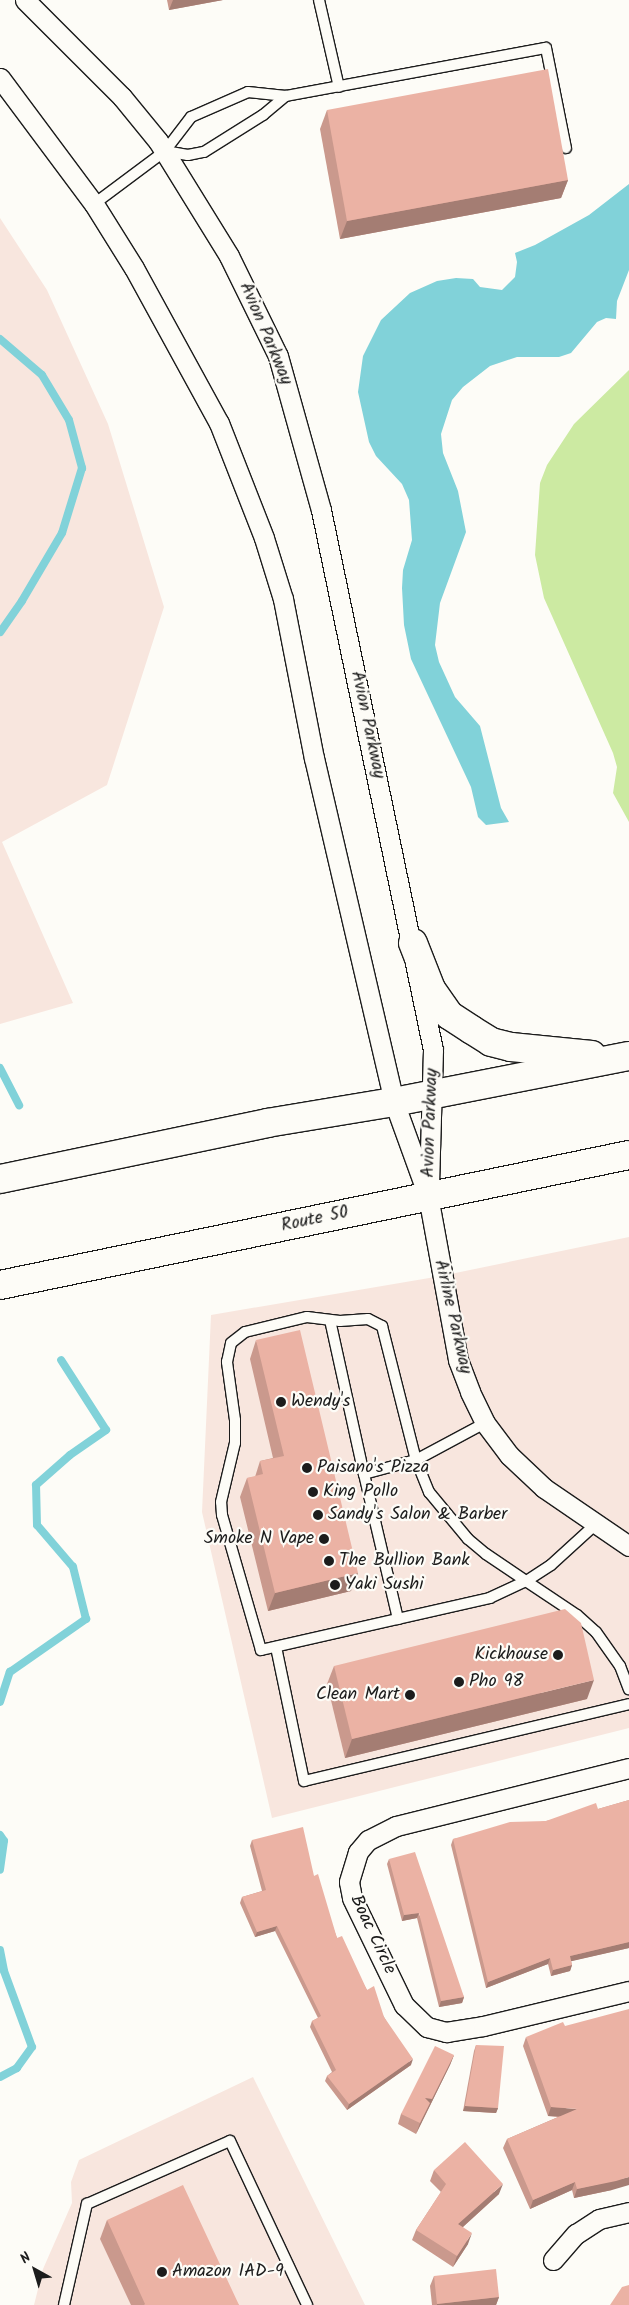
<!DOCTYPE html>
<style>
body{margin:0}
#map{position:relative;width:629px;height:2305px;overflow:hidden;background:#fdfcf7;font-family:Kalam,sans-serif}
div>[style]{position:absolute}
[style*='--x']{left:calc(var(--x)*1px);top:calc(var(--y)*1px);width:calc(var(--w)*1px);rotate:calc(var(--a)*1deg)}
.built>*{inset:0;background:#f8e6de}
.green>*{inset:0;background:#cceaa2}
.water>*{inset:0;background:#81d2d9}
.stream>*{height:8px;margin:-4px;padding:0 4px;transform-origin:4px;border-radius:4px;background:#81d2d9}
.roads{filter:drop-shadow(1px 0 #1c1c1c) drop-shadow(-1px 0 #1c1c1c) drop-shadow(0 1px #1c1c1c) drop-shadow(0 -1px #1c1c1c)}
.lane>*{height:10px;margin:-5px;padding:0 5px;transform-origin:5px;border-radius:5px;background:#fdfcf7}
.street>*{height:19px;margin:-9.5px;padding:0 9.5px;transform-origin:9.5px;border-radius:9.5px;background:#fdfcf7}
.highway>*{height:28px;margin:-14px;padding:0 14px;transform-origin:14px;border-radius:14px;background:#fdfcf7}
.wall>*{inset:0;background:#ca998d}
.shaded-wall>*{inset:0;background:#a47d73}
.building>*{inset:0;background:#ebb2a4}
.dots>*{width:14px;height:14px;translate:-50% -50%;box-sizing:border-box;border:2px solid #fdfcf7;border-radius:50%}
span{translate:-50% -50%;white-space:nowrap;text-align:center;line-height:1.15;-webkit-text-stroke:4.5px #fdfcf7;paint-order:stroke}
.street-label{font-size:18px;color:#1c1c1c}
.poi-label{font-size:18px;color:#1c1c1c}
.left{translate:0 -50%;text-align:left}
.right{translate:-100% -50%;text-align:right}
.north{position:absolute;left:10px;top:2245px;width:50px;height:50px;-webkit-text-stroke:4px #fdfcf7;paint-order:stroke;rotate:321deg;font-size:14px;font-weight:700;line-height:20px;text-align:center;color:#1c1c1c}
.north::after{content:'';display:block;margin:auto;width:18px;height:22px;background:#1c1c1c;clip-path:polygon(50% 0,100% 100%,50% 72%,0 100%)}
</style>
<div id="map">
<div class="built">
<div style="clip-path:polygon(0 218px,47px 290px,108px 424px,164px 607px,107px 785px,2px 842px,73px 1003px,0 1024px)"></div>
<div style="clip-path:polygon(629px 1237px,629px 1728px,272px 1818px,202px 1512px,211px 1315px,441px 1276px)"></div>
<div style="clip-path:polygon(253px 2077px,365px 2305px,34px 2305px,43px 2269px,72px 2203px,71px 2182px,79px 2160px)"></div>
</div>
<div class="green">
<div style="clip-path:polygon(629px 370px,629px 822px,613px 793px,617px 767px,613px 753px,544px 598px,535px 555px,540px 483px,547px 465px,574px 424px)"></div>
</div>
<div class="water">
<div style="clip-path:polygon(629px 184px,629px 270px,617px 301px,616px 319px,606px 318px,597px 322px,571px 353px,559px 357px,517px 357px,490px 366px,463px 387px,452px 400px,441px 434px,443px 453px,458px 491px,466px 532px,440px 603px,435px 645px,439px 662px,455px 697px,480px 726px,501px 808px,509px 822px,486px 825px,478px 817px,471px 787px,411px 659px,404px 625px,402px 588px,403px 570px,412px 540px,409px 500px,402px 484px,376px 456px,369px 442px,358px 392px,363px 356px,381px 320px,410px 293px,437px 281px,456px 278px,473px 279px,480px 287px,502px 290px,515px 277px,517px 262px,515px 253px,535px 245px,589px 215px)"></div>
</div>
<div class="stream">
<div style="--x:0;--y:339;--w:55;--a:40.6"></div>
<div style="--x:42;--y:375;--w:52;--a:59"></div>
<div style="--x:69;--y:420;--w:50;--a:74.8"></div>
<div style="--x:82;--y:468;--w:68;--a:107.1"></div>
<div style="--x:62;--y:533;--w:79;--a:120.5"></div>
<div style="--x:22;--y:601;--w:38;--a:125"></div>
<div style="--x:0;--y:1068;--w:42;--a:62.8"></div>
<div style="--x:0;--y:1702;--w:32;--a:-72"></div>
<div style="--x:10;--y:1672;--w:93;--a:-34.9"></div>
<div style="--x:86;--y:1619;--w:54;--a:-104"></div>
<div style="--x:73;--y:1567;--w:55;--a:-130.6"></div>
<div style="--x:37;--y:1525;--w:40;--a:-91.4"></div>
<div style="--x:36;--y:1485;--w:45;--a:-41.4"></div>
<div style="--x:70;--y:1455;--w:44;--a:-34.8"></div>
<div style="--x:106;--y:1430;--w:83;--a:-122.7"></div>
<div style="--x:0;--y:1835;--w:7;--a:56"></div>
<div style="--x:4;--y:1841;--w:29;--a:98"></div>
<div style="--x:0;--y:1950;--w:21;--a:79"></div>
<div style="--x:4;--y:1971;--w:81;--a:69.8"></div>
<div style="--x:32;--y:2047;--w:26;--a:126"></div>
<div style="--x:17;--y:2068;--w:19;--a:152"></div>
</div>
<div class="roads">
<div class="lane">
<div style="--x:319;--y:0;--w:89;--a:77.1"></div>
<div style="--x:165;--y:151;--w:23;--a:10"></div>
<div style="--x:188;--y:155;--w:16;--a:-11"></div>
<div style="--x:204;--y:152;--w:70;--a:-32.1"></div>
<div style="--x:263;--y:115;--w:30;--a:-40"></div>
<div style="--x:94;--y:204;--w:89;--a:-36.7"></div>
<div style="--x:165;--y:151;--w:43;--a:-52.6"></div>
<div style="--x:191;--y:117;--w:62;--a:-23.7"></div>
<div style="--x:248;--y:92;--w:38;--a:6"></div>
<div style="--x:286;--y:96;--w:264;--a:-10.5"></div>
<div style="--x:546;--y:48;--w:102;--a:78.7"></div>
<div style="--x:330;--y:1320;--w:158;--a:77.6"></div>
<div style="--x:364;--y:1474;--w:54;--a:-15.1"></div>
<div style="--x:416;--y:1460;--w:78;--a:-28.2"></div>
<div style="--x:364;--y:1474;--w:149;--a:76.8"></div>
<div style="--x:597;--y:1523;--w:62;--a:137.6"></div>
<div style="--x:551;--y:1565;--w:30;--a:147"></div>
<div style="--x:526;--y:1581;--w:40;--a:155"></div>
<div style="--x:490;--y:1598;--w:235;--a:167.2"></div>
<div style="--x:261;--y:1650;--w:141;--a:-106.1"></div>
<div style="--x:222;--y:1515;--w:13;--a:-94"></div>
<div style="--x:221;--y:1502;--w:61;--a:-76.7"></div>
<div style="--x:235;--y:1443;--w:23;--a:-90"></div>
<div style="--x:235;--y:1420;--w:59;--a:-97.9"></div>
<div style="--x:227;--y:1362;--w:19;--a:-78"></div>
<div style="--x:231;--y:1343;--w:18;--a:-38"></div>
<div style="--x:245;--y:1332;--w:64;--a:-13.6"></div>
<div style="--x:307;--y:1317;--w:33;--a:7"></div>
<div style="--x:340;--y:1321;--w:28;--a:-4"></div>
<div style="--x:368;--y:1319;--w:16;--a:27"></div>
<div style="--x:382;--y:1326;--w:138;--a:75.8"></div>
<div style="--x:416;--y:1460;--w:35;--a:68"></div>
<div style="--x:429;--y:1492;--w:61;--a:50.3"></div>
<div style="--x:468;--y:1539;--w:23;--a:40"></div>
<div style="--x:486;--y:1554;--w:48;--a:34"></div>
<div style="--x:526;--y:1581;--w:61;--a:33.7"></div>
<div style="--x:577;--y:1615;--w:25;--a:42"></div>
<div style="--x:596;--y:1632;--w:42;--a:54.8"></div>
<div style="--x:620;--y:1666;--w:25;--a:69"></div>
<div style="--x:276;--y:1647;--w:137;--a:78.2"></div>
<div style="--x:304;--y:1781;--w:334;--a:-13.3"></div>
<div style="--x:64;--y:2305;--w:104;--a:-77.2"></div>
<div style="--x:87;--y:2204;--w:156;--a:-23.8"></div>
<div style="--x:230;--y:2141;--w:181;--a:64.8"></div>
</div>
<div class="street">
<div style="--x:25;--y:0;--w:137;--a:45"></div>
<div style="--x:122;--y:97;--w:57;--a:50.7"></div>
<div style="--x:158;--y:141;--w:135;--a:58.3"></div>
<div style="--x:229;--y:256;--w:111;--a:63.9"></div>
<div style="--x:278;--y:356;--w:160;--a:74.4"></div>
<div style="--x:321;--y:510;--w:551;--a:78.28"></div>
<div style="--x:433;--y:1050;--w:138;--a:91.7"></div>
<div style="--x:0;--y:78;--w:157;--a:53.3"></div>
<div style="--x:94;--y:204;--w:75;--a:58"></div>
<div style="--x:134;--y:268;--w:177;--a:61.3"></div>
<div style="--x:219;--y:423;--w:123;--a:68.6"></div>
<div style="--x:264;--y:538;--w:64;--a:72.7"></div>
<div style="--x:283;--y:599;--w:162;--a:79"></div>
<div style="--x:314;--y:758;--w:353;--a:76.9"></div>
<div style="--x:394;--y:1102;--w:100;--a:70.1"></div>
<div style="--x:428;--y:1196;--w:167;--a:79.6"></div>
<div style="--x:458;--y:1360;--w:34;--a:69"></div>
<div style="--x:470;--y:1392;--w:34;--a:64"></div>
<div style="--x:485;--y:1423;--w:40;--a:53"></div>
<div style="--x:509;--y:1455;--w:48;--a:43.3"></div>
<div style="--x:544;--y:1488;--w:103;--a:34.3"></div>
<div style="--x:629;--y:1768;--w:240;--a:166"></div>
<div style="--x:396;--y:1826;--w:31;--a:153"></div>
<div style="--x:368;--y:1840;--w:16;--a:130"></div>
<div style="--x:358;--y:1852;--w:31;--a:107"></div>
<div style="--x:349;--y:1882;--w:16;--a:79"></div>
<div style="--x:352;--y:1898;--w:119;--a:64.1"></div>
<div style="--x:404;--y:2005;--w:32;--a:44"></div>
<div style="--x:427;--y:2027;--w:20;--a:15"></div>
<div style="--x:446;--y:2032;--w:37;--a:-9"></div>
<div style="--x:483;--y:2026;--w:150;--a:-13.5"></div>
<div style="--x:553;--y:2260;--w:35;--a:-49"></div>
<div style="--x:576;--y:2234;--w:27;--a:-33"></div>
<div style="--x:599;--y:2219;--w:31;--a:-13"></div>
</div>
<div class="highway">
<div style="--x:413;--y:943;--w:49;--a:68.6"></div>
<div style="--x:431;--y:989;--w:32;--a:55"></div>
<div style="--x:449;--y:1015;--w:27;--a:33"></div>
<div style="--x:472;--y:1030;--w:22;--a:32"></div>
<div style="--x:491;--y:1042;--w:21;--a:14"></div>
<div style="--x:511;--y:1047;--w:81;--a:5.6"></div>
<div style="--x:0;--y:1179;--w:273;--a:-11.8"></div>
<div style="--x:267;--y:1123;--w:129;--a:-9.4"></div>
<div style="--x:394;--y:1102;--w:239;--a:-11.1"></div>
<div style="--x:0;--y:1285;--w:642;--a:-11.68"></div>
</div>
</div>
<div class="wall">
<div style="clip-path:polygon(167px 0,223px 0,169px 10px)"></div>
<div style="clip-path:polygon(327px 110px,568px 180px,561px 198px,340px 239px,320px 129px)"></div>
<div style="clip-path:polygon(256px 1340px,351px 1591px,268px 1611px,240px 1497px,247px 1478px,255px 1477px,260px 1461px,273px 1458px,250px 1359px)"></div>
<div style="clip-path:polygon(334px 1666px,587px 1699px,345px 1758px,327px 1684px)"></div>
<div style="clip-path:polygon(629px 1800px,629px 1948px,571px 1961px,572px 1965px,570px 1971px,551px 1976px,548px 1964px,486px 1988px,451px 1845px,453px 1839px,546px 1821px,598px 1809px)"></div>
<div style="clip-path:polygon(252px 1840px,314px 1876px,337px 1938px,367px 1990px,384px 2017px,411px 2065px,347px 2110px,325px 2081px,327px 2076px,332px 2072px,310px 2027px,312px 2021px,318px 2018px,275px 1931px,255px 1937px,240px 1903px,242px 1897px,262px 1891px,250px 1846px)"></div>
<div style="clip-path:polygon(389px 1859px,464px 1997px,462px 2003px,439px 2007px,417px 1918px,402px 1921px,387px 1864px)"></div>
<div style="clip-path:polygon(526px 2037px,612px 2190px,574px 2198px,572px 2190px,530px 2209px,503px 2148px,507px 2139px,558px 2117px,548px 2116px,523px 2046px)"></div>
<div style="clip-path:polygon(476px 2045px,498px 2108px,496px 2113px,463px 2111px,474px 2051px)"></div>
<div style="clip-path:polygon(454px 2055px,450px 2065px,416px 2134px,398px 2124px,401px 2114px)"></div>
<div style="clip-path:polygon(434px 2170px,499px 2194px,463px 2227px,468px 2244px,453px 2267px,412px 2240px,416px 2230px,441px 2192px,430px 2181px)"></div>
<div style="clip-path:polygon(107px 2220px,239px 2305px,131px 2305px,100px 2239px)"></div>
<div style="clip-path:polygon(434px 2276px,499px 2297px,496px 2305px,432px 2305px,430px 2286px)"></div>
</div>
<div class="shaded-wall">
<div style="clip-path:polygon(173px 0,223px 0,169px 10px)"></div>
<div style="clip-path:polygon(568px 180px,561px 198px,340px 239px,347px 221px)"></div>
<div style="clip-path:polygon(358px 1573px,351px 1591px,268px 1611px,275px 1593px)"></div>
<div style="clip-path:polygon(594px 1680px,587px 1699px,345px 1758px,352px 1739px)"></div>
<div style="clip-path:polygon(419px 1913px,417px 1918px,402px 1921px,404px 1915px)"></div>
<div style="clip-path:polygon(277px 1926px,275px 1931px,255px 1937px,257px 1932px)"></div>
<div style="clip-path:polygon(629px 1942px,629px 1948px,568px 1962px,570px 1956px)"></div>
<div style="clip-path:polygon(550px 1958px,548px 1964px,486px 1988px,488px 1982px)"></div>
<div style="clip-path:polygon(572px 1965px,570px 1971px,551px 1976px,553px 1970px)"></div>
<div style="clip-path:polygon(464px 1997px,462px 2003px,439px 2007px,441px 2001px)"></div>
<div style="clip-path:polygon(454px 2055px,450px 2065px,416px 2134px,420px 2123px,425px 2098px)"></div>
<div style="clip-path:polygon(413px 2059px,411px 2065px,347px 2110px,349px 2104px)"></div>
<div style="clip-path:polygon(465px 2106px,498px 2108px,496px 2113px,463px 2111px)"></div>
<div style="clip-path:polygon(551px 2107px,577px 2109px,573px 2117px,548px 2116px)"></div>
<div style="clip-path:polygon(629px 2177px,629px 2185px,612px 2190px,574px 2198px,577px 2189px)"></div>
<div style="clip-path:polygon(575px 2182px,572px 2190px,530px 2209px,533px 2200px)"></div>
<div style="clip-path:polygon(503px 2184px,499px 2194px,454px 2235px,458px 2224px)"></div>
<div style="clip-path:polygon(472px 2233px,468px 2244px,453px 2267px,457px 2256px)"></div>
<div style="clip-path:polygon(499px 2297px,496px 2305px,437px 2305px,437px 2304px)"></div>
</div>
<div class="building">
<div style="clip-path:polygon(548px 69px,568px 180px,347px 221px,327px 110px)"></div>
<div style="clip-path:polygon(300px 1330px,358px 1573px,275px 1593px,247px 1478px,263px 1474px,260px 1461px,284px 1456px,256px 1340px)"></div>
<div style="clip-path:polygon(565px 1609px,581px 1623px,594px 1680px,352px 1739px,334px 1666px)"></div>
<div style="clip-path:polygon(629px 1800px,629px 1942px,570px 1956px,572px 1965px,553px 1970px,550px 1958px,488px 1982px,453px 1839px,510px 1822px,546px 1821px,596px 1803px,598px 1809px)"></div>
<div style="clip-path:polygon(303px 1827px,314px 1876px,318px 1874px,337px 1938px,342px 1936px,367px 1990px,374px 1986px,384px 2017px,413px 2059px,349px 2104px,327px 2076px,336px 2070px,312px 2021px,321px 2016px,277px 1926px,257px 1932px,242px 1897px,266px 1890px,252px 1840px)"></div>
<div style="clip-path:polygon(415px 1852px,464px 1997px,441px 2001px,419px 1913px,404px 1915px,389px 1859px)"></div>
<div style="clip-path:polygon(629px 2009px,629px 2177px,616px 2181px,577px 2189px,575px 2182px,533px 2200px,507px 2139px,577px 2109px,551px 2107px,526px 2037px,563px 2022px,565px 2026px)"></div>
<div style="clip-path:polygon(476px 2045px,504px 2046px,498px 2108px,465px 2106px)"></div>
<div style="clip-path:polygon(435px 2046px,454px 2055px,432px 2099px,425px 2098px,430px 2103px,420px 2123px,401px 2114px)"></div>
<div style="clip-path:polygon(465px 2142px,503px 2184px,458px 2224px,472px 2233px,457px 2256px,416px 2230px,446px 2184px,434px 2170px)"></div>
<div style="clip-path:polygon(183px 2185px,239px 2305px,144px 2305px,145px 2304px,107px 2220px)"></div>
<div style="clip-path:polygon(496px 2269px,499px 2297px,437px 2304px,434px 2276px)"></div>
<div style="clip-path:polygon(629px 2285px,629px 2305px,610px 2305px,622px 2287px)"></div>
</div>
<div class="dots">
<div style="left:281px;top:1402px;background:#1c1c1c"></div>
<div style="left:307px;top:1468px;background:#1c1c1c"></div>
<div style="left:313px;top:1492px;background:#1c1c1c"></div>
<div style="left:318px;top:1515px;background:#1c1c1c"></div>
<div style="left:324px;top:1539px;background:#1c1c1c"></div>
<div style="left:329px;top:1561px;background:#1c1c1c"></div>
<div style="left:335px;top:1585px;background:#1c1c1c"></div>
<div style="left:558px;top:1655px;background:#1c1c1c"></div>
<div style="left:459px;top:1682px;background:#1c1c1c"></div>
<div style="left:410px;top:1695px;background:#1c1c1c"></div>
<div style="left:162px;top:2272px;background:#1c1c1c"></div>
</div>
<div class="street-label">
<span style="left:265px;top:334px;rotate:67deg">Avion Parkway</span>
<span style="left:367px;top:725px;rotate:78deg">Avion Parkway</span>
<span style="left:431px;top:1123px;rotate:-88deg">Avion Parkway</span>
<span style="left:315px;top:1220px;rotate:-12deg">Route 50</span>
<span style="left:452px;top:1317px;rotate:77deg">Airline Parkway</span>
<span style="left:372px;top:1935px;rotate:65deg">Boac Circle</span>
</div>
<div class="poi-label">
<span class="left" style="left:291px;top:1402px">Wendy's</span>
<span class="left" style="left:317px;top:1468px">Paisano's Pizza</span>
<span class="left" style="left:323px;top:1492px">King Pollo</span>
<span class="left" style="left:328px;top:1515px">Sandy's Salon &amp; Barber</span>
<span class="right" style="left:314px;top:1539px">Smoke N Vape</span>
<span class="left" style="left:339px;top:1561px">The Bullion Bank</span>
<span class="left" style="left:345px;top:1585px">Yaki Sushi</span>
<span class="right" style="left:548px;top:1655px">Kickhouse</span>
<span class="left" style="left:469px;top:1682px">Pho 98</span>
<span class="right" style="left:400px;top:1695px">Clean Mart</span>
<span class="left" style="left:172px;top:2272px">Amazon IAD-9</span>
</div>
<div class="north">N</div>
</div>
